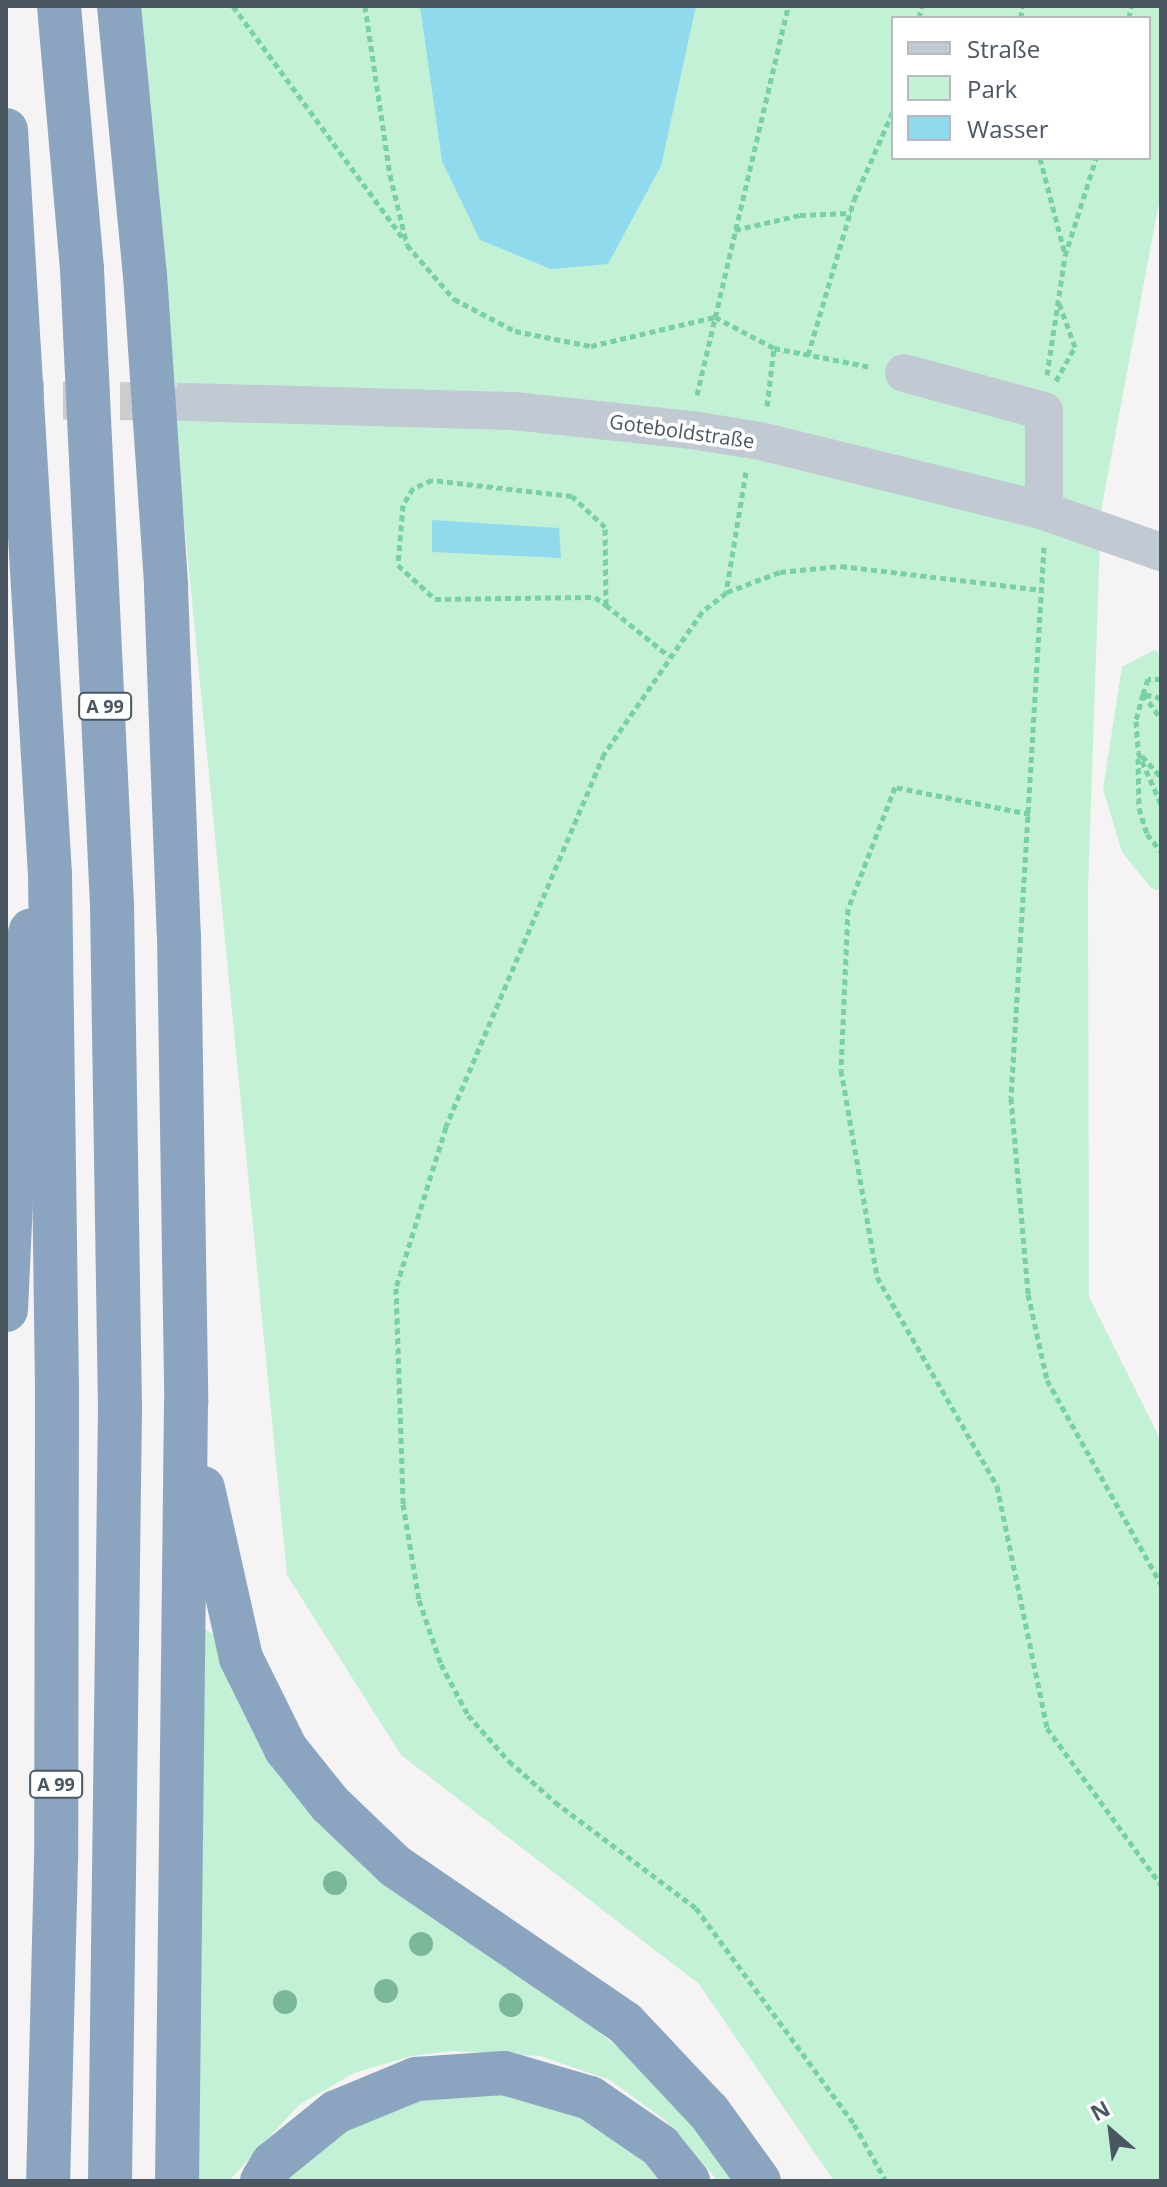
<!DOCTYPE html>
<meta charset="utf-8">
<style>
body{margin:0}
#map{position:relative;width:1167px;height:2187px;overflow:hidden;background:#f5f3f3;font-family:"Open Sans",sans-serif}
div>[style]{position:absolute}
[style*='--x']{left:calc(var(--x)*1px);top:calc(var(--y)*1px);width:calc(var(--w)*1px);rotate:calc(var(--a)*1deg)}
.green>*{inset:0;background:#c3f1d5}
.water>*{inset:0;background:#90daee}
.minor-tunnel>*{height:38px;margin-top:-19px;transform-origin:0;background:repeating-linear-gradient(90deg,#caccce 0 38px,transparent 0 57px)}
.path>*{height:5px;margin-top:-2.5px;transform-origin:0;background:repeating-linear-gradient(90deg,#7ad0a6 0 6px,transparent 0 10px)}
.minor>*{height:38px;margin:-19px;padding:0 19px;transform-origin:19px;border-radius:19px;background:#c1cad2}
.highway>*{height:44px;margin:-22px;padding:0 22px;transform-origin:22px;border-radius:22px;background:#8ba5c1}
.trees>*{width:24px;height:24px;margin:-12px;border-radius:50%;background:#7bb799}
span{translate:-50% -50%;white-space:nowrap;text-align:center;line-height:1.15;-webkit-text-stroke:7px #fff;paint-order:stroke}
.shield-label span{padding:2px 6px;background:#fff;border:2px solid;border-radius:6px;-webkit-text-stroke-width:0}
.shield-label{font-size:18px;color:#4a5661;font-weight:700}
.street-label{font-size:20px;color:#4a5661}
.frame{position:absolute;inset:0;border:8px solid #4a5661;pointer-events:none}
.legend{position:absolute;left:891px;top:16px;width:260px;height:144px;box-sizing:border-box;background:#fff;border:2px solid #b7bbc0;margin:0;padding:10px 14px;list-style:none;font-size:24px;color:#4a5661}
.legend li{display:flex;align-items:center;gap:16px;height:40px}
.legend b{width:40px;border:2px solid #b7bbc0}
.north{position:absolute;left:1071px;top:2091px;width:80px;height:80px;-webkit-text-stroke:6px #fff;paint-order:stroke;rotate:332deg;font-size:22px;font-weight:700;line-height:32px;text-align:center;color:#4a5661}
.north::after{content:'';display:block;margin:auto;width:28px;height:36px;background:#4a5661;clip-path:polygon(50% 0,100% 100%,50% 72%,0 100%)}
</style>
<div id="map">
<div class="green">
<div style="clip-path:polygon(evenodd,134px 6px,1161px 6px,1161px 192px,1101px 511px,1088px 888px,1089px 1297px,1161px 1441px,1161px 2181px,834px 2181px,699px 1984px,401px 1755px,287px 1575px,134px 6px,893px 18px,1149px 18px,1149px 158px,893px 158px,893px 18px)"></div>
<div style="clip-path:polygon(1154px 650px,1161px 653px,1161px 891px,1151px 888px,1122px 852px,1103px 789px,1122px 667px)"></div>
<div style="clip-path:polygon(205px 1630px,213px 1634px,240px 1706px,270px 1755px,624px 2053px,694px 2127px,734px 2181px,718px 2181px,666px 2121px,610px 2080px,540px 2056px,453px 2051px,411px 2056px,354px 2073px,299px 2105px,229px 2181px,198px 2181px)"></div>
<div style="clip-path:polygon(451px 2093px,513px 2095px,567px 2108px,616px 2136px,665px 2181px,282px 2181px,347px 2126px,392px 2105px)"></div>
</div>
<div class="water">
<div style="clip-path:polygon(420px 6px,696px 6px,661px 166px,608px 264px,551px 269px,480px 240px,442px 161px)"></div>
<div style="clip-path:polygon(432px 520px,559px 528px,561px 558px,432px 552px)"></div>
</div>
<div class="minor-tunnel">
<div style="--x:6;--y:400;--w:177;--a:0.6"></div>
</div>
<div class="path">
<div style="--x:233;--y:6;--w:291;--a:53.8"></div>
<div style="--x:365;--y:6;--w:171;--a:81.6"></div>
<div style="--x:390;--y:175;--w:72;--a:76.3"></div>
<div style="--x:407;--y:245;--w:72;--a:49"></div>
<div style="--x:454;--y:299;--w:69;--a:27.7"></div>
<div style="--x:515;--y:331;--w:77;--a:11.2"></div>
<div style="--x:591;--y:346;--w:127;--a:-13.2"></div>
<div style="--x:715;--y:317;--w:67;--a:27.7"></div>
<div style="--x:774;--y:348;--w:99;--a:11.1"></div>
<div style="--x:919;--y:18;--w:12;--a:-76"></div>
<div style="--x:1021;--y:18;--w:12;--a:-85"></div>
<div style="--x:1129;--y:18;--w:12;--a:-81"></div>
<div style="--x:1040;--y:158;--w:99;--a:75.4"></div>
<div style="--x:735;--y:230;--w:67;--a:-13"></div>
<div style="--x:800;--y:215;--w:51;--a:-2.2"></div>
<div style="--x:808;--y:355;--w:162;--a:-73.5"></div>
<div style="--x:854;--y:200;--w:97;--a:-66.3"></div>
<div style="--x:1047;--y:375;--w:120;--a:-81.4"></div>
<div style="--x:1065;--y:256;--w:103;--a:-72.4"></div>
<div style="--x:1056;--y:381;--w:39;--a:-61"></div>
<div style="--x:1075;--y:347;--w:50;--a:-109.9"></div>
<div style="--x:697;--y:395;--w:400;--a:-76.8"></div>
<div style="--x:767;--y:406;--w:58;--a:-83.1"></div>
<div style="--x:746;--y:472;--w:123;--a:99.4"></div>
<div style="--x:726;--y:593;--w:31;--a:142"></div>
<div style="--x:702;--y:612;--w:173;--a:124.6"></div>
<div style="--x:604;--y:754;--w:405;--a:113"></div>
<div style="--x:446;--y:1127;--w:169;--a:107.3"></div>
<div style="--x:396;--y:1288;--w:216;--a:88.1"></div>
<div style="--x:403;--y:1504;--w:97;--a:80.5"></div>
<div style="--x:419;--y:1600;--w:68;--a:71"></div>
<div style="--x:441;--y:1664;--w:58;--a:62.1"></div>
<div style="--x:468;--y:1715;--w:62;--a:48.3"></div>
<div style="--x:509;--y:1761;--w:62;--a:41.7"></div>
<div style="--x:555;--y:1802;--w:176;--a:36.9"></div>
<div style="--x:696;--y:1908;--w:268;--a:53.8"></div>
<div style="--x:854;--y:2124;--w:65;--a:60.7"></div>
<div style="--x:1044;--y:547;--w:552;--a:93.43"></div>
<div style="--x:1011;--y:1098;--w:197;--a:85"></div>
<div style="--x:1028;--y:1294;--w:88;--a:77.5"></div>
<div style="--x:1047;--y:1380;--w:234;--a:60.8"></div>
<div style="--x:727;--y:592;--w:57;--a:-20.7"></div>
<div style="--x:780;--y:572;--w:61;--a:-5.6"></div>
<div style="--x:841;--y:566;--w:202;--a:6.8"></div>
<div style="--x:606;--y:605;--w:78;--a:-90.7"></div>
<div style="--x:605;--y:527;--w:45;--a:-136.8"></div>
<div style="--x:572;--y:496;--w:141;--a:-173.5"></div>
<div style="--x:432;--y:480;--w:21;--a:157"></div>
<div style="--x:413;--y:488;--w:20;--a:120"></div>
<div style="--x:403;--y:505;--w:60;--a:94.8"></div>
<div style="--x:398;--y:565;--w:50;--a:42.6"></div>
<div style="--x:435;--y:599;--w:160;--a:-0.7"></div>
<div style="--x:595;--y:597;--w:14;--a:36"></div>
<div style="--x:606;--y:605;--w:81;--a:39"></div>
<div style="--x:1161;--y:679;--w:13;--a:180"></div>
<div style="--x:1148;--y:679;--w:16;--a:108"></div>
<div style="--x:1143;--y:694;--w:31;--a:54"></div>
<div style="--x:1161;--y:698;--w:18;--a:-167"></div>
<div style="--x:1143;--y:694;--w:28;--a:105"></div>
<div style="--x:1136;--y:721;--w:31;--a:86"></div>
<div style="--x:1138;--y:752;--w:57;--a:66.1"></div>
<div style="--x:1142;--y:756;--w:28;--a:48"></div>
<div style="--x:1138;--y:758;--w:50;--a:88.9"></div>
<div style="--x:1139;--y:808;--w:27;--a:73"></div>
<div style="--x:1147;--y:834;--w:22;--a:51"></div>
<div style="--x:1030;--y:814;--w:138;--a:-168.7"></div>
<div style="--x:895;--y:787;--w:131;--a:111.1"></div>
<div style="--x:848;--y:909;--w:161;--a:92.5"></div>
<div style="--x:841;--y:1070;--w:210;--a:80.1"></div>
<div style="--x:877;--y:1277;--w:241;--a:60.1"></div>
<div style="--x:997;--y:1486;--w:247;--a:78.3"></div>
<div style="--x:1047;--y:1728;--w:194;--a:54"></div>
</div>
<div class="minor">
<div style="--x:904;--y:373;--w:145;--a:15.2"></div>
<div style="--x:1044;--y:411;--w:100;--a:90"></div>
<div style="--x:188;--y:402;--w:326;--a:1.6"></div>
<div style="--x:514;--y:411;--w:179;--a:6.1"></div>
<div style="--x:692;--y:430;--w:69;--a:9.2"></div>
<div style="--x:760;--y:441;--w:292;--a:13.8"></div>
<div style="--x:1044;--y:511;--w:124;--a:19.3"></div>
</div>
<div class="highway">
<div style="--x:59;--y:6;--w:264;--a:85"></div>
<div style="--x:82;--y:269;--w:637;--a:87.3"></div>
<div style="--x:112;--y:905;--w:503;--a:89.09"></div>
<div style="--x:120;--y:1408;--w:773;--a:90.74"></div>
<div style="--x:119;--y:6;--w:270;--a:84.5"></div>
<div style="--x:145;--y:275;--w:313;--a:86.1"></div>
<div style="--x:166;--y:587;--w:348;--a:87.9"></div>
<div style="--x:179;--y:935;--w:468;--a:89.1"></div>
<div style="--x:186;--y:1403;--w:778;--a:90.66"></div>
<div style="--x:6;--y:130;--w:745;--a:86.62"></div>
<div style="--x:50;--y:874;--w:513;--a:89.22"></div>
<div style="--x:57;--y:1387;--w:472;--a:90.1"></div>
<div style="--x:56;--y:1859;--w:322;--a:91.4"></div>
<div style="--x:6;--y:1310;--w:352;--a:-87.4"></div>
<div style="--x:22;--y:958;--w:29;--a:-72"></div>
<div style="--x:203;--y:1488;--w:174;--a:77.4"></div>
<div style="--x:241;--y:1658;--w:102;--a:63.7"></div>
<div style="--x:286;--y:1749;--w:70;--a:51.3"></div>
<div style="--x:330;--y:1804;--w:90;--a:43.6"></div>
<div style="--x:395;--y:1866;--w:278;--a:34.3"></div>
<div style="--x:625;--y:2023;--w:122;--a:46.7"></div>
<div style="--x:709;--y:2112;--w:85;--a:54.1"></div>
<div style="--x:262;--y:2181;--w:21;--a:-59"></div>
<div style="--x:273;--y:2163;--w:81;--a:-39"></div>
<div style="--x:336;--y:2112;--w:87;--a:-22.4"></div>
<div style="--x:416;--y:2079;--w:88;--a:-3.9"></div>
<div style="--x:504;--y:2073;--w:90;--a:16.2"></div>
<div style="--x:590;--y:2098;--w:85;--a:34.4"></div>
<div style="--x:660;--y:2146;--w:45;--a:51.3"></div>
</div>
<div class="trees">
<div style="left:335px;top:1883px"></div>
<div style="left:421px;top:1944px"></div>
<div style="left:386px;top:1991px"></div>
<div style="left:285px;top:2002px"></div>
<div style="left:511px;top:2005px"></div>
</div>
<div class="shield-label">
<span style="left:105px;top:706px">A 99</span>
<span style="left:56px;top:1784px">A 99</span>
</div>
<div class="street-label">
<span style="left:682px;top:431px;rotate:8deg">Goteboldstraße</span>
</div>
<div class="frame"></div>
<ul class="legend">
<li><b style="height:10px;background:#c1cad2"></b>Straße</li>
<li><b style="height:22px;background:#c3f1d5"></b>Park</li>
<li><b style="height:22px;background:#90daee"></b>Wasser</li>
</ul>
<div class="north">N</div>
</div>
